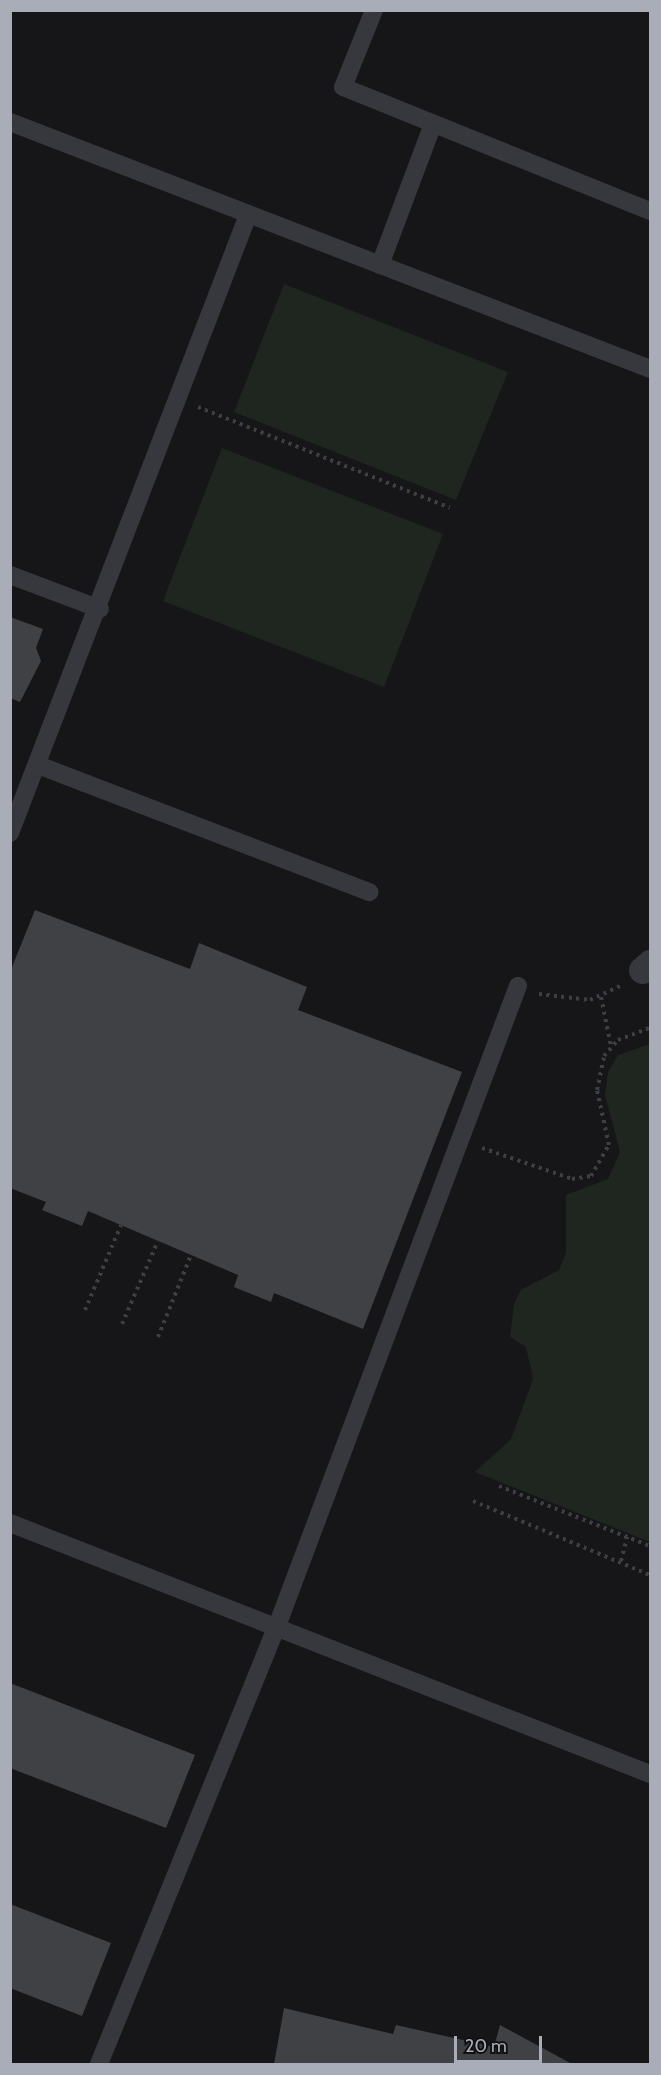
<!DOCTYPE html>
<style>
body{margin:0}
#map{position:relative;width:661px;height:2075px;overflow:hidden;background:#161618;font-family:Cabin,sans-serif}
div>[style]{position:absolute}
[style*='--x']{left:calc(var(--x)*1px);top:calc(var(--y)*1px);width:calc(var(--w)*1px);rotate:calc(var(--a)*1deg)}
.green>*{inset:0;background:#1e261f}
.building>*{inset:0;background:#404145}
.path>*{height:4px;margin-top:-2px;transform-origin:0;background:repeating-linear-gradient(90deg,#3d3f44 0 3px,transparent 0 7.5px)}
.service>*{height:18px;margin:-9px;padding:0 9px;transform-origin:9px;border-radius:9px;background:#37383d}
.pedestrian>*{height:27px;margin:-13.5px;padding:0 13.5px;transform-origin:13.5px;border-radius:13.5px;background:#37383d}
span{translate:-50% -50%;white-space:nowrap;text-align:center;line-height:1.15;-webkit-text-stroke:6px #111113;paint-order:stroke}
.frame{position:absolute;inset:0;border:12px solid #a8adb8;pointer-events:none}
.scale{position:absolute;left:454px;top:2036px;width:88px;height:27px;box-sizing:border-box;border:3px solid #a8adb8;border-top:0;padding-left:8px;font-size:18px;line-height:21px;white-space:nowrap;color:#a8adb8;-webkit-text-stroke:4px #111113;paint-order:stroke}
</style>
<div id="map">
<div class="green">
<div style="clip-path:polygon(284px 284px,508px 372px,456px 500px,234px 412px)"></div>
<div style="clip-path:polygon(222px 448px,443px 534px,384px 687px,163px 601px)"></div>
<div style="clip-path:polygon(650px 1044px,650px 1542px,475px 1472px,511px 1439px,533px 1379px,526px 1347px,510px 1337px,514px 1304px,521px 1290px,559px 1270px,566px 1253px,566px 1195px,608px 1179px,620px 1152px,605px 1095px,608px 1072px,618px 1055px)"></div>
</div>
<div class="building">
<div style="clip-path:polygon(10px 617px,43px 629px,36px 648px,41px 661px,20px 702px,10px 698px)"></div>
<div style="clip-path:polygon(35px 910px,190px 969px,199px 943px,307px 987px,298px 1010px,462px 1072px,363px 1329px,274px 1293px,271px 1302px,234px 1287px,238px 1275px,88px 1211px,82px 1226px,42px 1210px,46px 1202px,10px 1188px,10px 972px)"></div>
<div style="clip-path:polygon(10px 1683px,195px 1755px,166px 1828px,10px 1768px)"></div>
<div style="clip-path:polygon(10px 1904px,111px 1943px,82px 2016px,10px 1988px)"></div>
<div style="clip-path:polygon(284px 2008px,393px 2034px,396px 2025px,494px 2047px,500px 2025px,572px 2064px,274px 2064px)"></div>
</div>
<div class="path">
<div style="--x:198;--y:407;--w:271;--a:21.8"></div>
<div style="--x:539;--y:994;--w:51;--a:6.7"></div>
<div style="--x:590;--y:1000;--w:33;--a:-25"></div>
<div style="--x:601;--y:997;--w:50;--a:78.5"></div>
<div style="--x:482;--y:1148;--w:95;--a:19"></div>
<div style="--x:572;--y:1179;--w:19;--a:-9"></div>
<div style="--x:591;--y:1176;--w:36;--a:-60"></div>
<div style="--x:609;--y:1145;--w:56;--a:-102.3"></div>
<div style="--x:597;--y:1090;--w:35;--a:-78"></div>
<div style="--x:604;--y:1056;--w:21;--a:-49"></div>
<div style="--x:618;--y:1040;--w:34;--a:-21"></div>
<div style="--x:85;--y:1310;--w:92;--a:-67"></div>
<div style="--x:122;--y:1324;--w:90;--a:-66.6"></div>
<div style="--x:158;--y:1337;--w:88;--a:-68.1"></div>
<div style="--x:499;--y:1486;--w:162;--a:21.7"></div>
<div style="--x:473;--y:1501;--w:192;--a:22.7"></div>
<div style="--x:621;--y:1561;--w:25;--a:-76"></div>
</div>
<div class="service">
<div style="--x:374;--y:10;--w:83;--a:111.9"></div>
<div style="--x:343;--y:87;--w:331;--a:22"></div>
<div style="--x:10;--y:122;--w:686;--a:21.1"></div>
<div style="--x:380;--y:265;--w:151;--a:-69.4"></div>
<div style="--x:10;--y:575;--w:96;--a:20.7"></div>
<div style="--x:38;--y:765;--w:355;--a:21"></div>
<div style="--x:10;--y:833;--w:662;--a:-68.94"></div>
<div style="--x:10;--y:1523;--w:687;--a:21.41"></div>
<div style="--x:99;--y:2064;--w:473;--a:-67.9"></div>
<div style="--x:277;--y:1626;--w:684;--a:-69.37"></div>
</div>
<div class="pedestrian">
<div style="--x:642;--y:970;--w:11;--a:-41"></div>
</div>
<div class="frame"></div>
<div class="scale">20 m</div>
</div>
